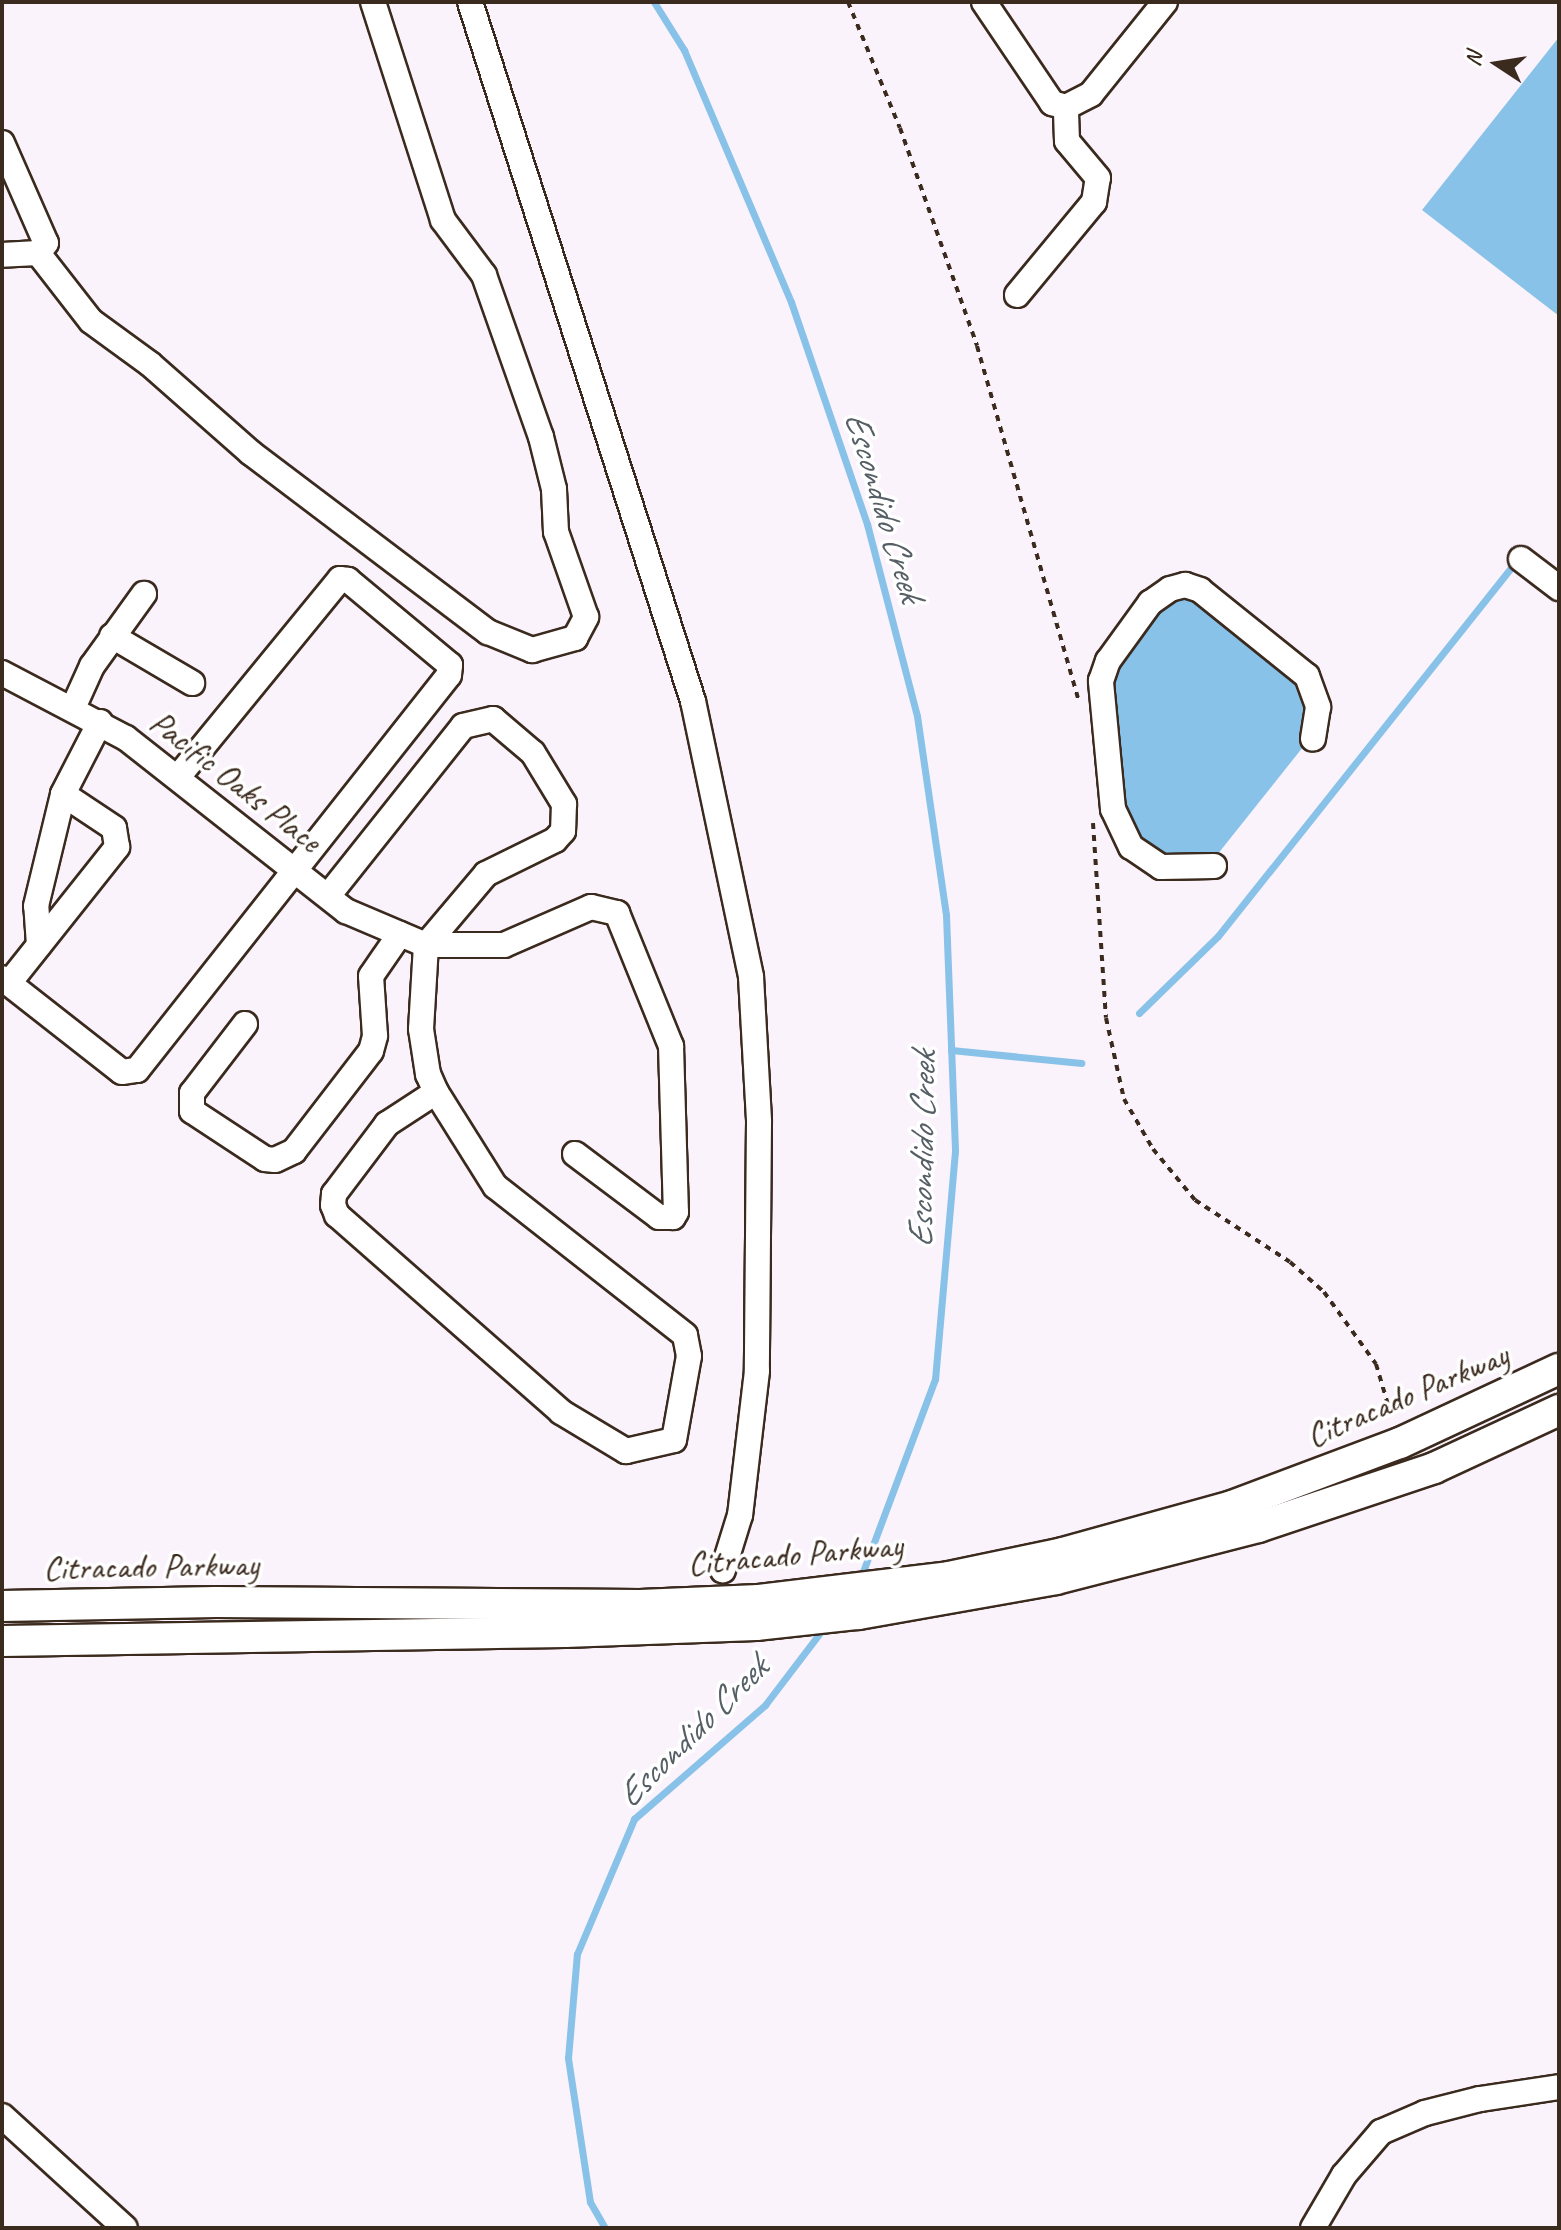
<!DOCTYPE html>
<style>
body{margin:0}
#map{position:relative;width:1561px;height:2230px;overflow:hidden;background:#fbf3fb;font-family:Caveat,sans-serif}
div>[style]{position:absolute}
[style*='--x']{left:calc(var(--x)*1px);top:calc(var(--y)*1px);width:calc(var(--w)*1px);rotate:calc(var(--a)*1deg)}
.water>*{inset:0;background:#89c2e8}
.stream>*{height:7px;margin:-3.5px;padding:0 3.5px;transform-origin:3.5px;border-radius:3.5px;background:#89c2e8}
.path>*{height:4px;margin-top:-2px;transform-origin:0;background:repeating-linear-gradient(90deg,#3b2a1e 0 6px,transparent 0 12px)}
.roads{filter:drop-shadow(2px 0 #3b2a1e) drop-shadow(-2px 0 #3b2a1e) drop-shadow(0 2px #3b2a1e) drop-shadow(0 -2px #3b2a1e)}
.minor>*{height:24px;margin:-12px;padding:0 12px;transform-origin:12px;border-radius:12px;background:#fff}
.major>*{height:30px;margin:-15px;padding:0 15px;transform-origin:15px;border-radius:15px;background:#fff}
span{translate:-50% -50%;white-space:nowrap;text-align:center;line-height:1.15;-webkit-text-stroke:7px #fff;paint-order:stroke}
.street-label{font-size:34px;color:#3b2a1e}
.water-label{font-size:36px;color:#565f65;font-style:italic}
.frame{position:absolute;inset:0;border:4px solid #3b2a1e;pointer-events:none}
.north{position:absolute;left:1457px;top:24px;width:80px;height:80px;-webkit-text-stroke:6px #fff;paint-order:stroke;rotate:282deg;font-size:22px;font-weight:700;line-height:32px;text-align:center;color:#3b2a1e}
.north::after{content:'';display:block;margin:auto;width:28px;height:36px;background:#3b2a1e;clip-path:polygon(50% 0,100% 100%,50% 72%,0 100%)}
</style>
<div id="map">
<div class="water">
<div style="clip-path:polygon(1559px 37px,1559px 316px,1422px 210px)"></div>
<div style="clip-path:polygon(1191px 596px,1306px 685px,1307px 742px,1213px 860px,1165px 864px,1123px 825px,1104px 689px,1152px 611px,1166px 600px)"></div>
</div>
<div class="stream">
<div style="--x:654;--y:2;--w:57;--a:58"></div>
<div style="--x:684;--y:50;--w:274;--a:67"></div>
<div style="--x:791;--y:302;--w:235;--a:71.1"></div>
<div style="--x:867;--y:524;--w:198;--a:75.4"></div>
<div style="--x:917;--y:716;--w:201;--a:81.7"></div>
<div style="--x:946;--y:915;--w:236;--a:87.8"></div>
<div style="--x:955;--y:1151;--w:229;--a:95"></div>
<div style="--x:935;--y:1379;--w:211;--a:110.5"></div>
<div style="--x:1139;--y:1013;--w:110;--a:-44.3"></div>
<div style="--x:1218;--y:936;--w:469;--a:-51.5"></div>
<div style="--x:951;--y:1050;--w:131;--a:5.7"></div>
<div style="--x:605;--y:2228;--w:30;--a:-120"></div>
<div style="--x:590;--y:2202;--w:146;--a:-98.7"></div>
<div style="--x:568;--y:2058;--w:104;--a:-85.1"></div>
<div style="--x:577;--y:1954;--w:147;--a:-67.1"></div>
<div style="--x:634;--y:1819;--w:174;--a:-41"></div>
<div style="--x:765;--y:1705;--w:96;--a:-52.7"></div>
</div>
<div class="path">
<div style="--x:848;--y:2;--w:136;--a:67.6"></div>
<div style="--x:900;--y:128;--w:231;--a:70.5"></div>
<div style="--x:977;--y:346;--w:367;--a:74"></div>
<div style="--x:1093;--y:823;--w:195;--a:86.2"></div>
<div style="--x:1106;--y:1018;--w:83;--a:77.5"></div>
<div style="--x:1124;--y:1099;--w:58;--a:59.9"></div>
<div style="--x:1153;--y:1149;--w:66;--a:50.5"></div>
<div style="--x:1195;--y:1200;--w:113;--a:33.1"></div>
<div style="--x:1290;--y:1262;--w:45;--a:41.4"></div>
<div style="--x:1324;--y:1292;--w:89;--a:54.2"></div>
<div style="--x:1376;--y:1364;--w:56;--a:73.5"></div>
</div>
<div class="roads">
<div class="minor">
<div style="--x:470;--y:2;--w:734;--a:72.31"></div>
<div style="--x:693;--y:701;--w:282;--a:78.1"></div>
<div style="--x:751;--y:977;--w:145;--a:86.8"></div>
<div style="--x:759;--y:1122;--w:249;--a:90.5"></div>
<div style="--x:757;--y:1371;--w:145;--a:96.7"></div>
<div style="--x:740;--y:1515;--w:58;--a:107.2"></div>
<div style="--x:984;--y:2;--w:122;--a:56"></div>
<div style="--x:1052;--y:103;--w:15;--a:16"></div>
<div style="--x:1066;--y:107;--w:28;--a:-27"></div>
<div style="--x:1091;--y:94;--w:118;--a:-51.2"></div>
<div style="--x:2;--y:143;--w:109;--a:66.3"></div>
<div style="--x:46;--y:243;--w:13;--a:129"></div>
<div style="--x:38;--y:253;--w:36;--a:177"></div>
<div style="--x:38;--y:253;--w:86;--a:52.1"></div>
<div style="--x:91;--y:321;--w:73;--a:36.1"></div>
<div style="--x:150;--y:364;--w:135;--a:41.4"></div>
<div style="--x:251;--y:453;--w:297;--a:37.1"></div>
<div style="--x:488;--y:632;--w:48;--a:22.2"></div>
<div style="--x:532;--y:650;--w:45;--a:-15.6"></div>
<div style="--x:575;--y:638;--w:24;--a:-62"></div>
<div style="--x:586;--y:617;--w:90;--a:-109.4"></div>
<div style="--x:556;--y:532;--w:43;--a:-92.7"></div>
<div style="--x:554;--y:489;--w:54;--a:-104"></div>
<div style="--x:541;--y:437;--w:172;--a:-109.4"></div>
<div style="--x:484;--y:275;--w:69;--a:-126.7"></div>
<div style="--x:443;--y:220;--w:229;--a:-107.8"></div>
<div style="--x:1017;--y:295;--w:121;--a:-50.4"></div>
<div style="--x:1094;--y:202;--w:24;--a:-81"></div>
<div style="--x:1098;--y:178;--w:48;--a:-130"></div>
<div style="--x:1067;--y:141;--w:34;--a:-92"></div>
<div style="--x:1521;--y:559;--w:48;--a:37.3"></div>
<div style="--x:112;--y:636;--w:93;--a:30.4"></div>
<div style="--x:2;--y:673;--w:140;--a:27.7"></div>
<div style="--x:126;--y:738;--w:280;--a:38.2"></div>
<div style="--x:346;--y:911;--w:87;--a:23"></div>
<div style="--x:426;--y:945;--w:78;--a:0"></div>
<div style="--x:504;--y:945;--w:95;--a:-23.6"></div>
<div style="--x:591;--y:907;--w:27;--a:13"></div>
<div style="--x:617;--y:913;--w:144;--a:67.9"></div>
<div style="--x:671;--y:1046;--w:166;--a:88.3"></div>
<div style="--x:676;--y:1212;--w:6;--a:121"></div>
<div style="--x:673;--y:1217;--w:14;--a:180"></div>
<div style="--x:659;--y:1217;--w:105;--a:-143.1"></div>
<div style="--x:73;--y:708;--w:46;--a:-65.7"></div>
<div style="--x:92;--y:666;--w:89;--a:-54.2"></div>
<div style="--x:1214;--y:866;--w:53;--a:178.9"></div>
<div style="--x:1161;--y:867;--w:36;--a:-146"></div>
<div style="--x:1131;--y:847;--w:42;--a:-115.3"></div>
<div style="--x:1113;--y:809;--w:129;--a:-95.4"></div>
<div style="--x:1101;--y:681;--w:21;--a:-71"></div>
<div style="--x:1108;--y:661;--w:72;--a:-54.1"></div>
<div style="--x:1150;--y:603;--w:24;--a:-35"></div>
<div style="--x:1170;--y:589;--w:16;--a:-15"></div>
<div style="--x:1185;--y:585;--w:16;--a:18"></div>
<div style="--x:1200;--y:590;--w:137;--a:38.8"></div>
<div style="--x:1307;--y:676;--w:33;--a:70"></div>
<div style="--x:1318;--y:707;--w:32;--a:99"></div>
<div style="--x:328;--y:896;--w:217;--a:-51.5"></div>
<div style="--x:463;--y:726;--w:31;--a:-13"></div>
<div style="--x:493;--y:719;--w:52;--a:40.4"></div>
<div style="--x:533;--y:753;--w:60;--a:58.7"></div>
<div style="--x:564;--y:804;--w:27;--a:92"></div>
<div style="--x:563;--y:831;--w:12;--a:132"></div>
<div style="--x:555;--y:840;--w:77;--a:153.8"></div>
<div style="--x:486;--y:874;--w:93;--a:130.2"></div>
<div style="--x:426;--y:945;--w:84;--a:93.4"></div>
<div style="--x:421;--y:1029;--w:46;--a:81.2"></div>
<div style="--x:428;--y:1074;--w:20;--a:66"></div>
<div style="--x:436;--y:1092;--w:59;--a:146.9"></div>
<div style="--x:387;--y:1124;--w:88;--a:127.1"></div>
<div style="--x:334;--y:1194;--w:11;--a:95"></div>
<div style="--x:333;--y:1205;--w:11;--a:68"></div>
<div style="--x:337;--y:1215;--w:298;--a:41.3"></div>
<div style="--x:561;--y:1412;--w:76;--a:31"></div>
<div style="--x:626;--y:1451;--w:49;--a:-12.9"></div>
<div style="--x:674;--y:1440;--w:85;--a:-79.9"></div>
<div style="--x:689;--y:1356;--w:21;--a:-101"></div>
<div style="--x:685;--y:1335;--w:241;--a:-141.9"></div>
<div style="--x:495;--y:1186;--w:111;--a:-122.1"></div>
<div style="--x:39;--y:945;--w:39;--a:-94"></div>
<div style="--x:36;--y:906;--w:115;--a:-76.4"></div>
<div style="--x:2;--y:978;--w:152;--a:38.1"></div>
<div style="--x:122;--y:1072;--w:15;--a:-8"></div>
<div style="--x:137;--y:1070;--w:503;--a:-51.7"></div>
<div style="--x:449;--y:675;--w:10;--a:-84"></div>
<div style="--x:450;--y:665;--w:133;--a:-140.2"></div>
<div style="--x:348;--y:580;--w:8;--a:-173"></div>
<div style="--x:340;--y:579;--w:254;--a:129.3"></div>
<div style="--x:9;--y:983;--w:174;--a:-51.5"></div>
<div style="--x:117;--y:847;--w:19;--a:-99"></div>
<div style="--x:114;--y:828;--w:61;--a:-146.3"></div>
<div style="--x:63;--y:794;--w:81;--a:-62.8"></div>
<div style="--x:245;--y:1024;--w:87;--a:127.5"></div>
<div style="--x:192;--y:1093;--w:18;--a:90"></div>
<div style="--x:192;--y:1111;--w:87;--a:33.3"></div>
<div style="--x:265;--y:1159;--w:10;--a:6"></div>
<div style="--x:275;--y:1160;--w:21;--a:-25"></div>
<div style="--x:294;--y:1151;--w:126;--a:-52.4"></div>
<div style="--x:371;--y:1051;--w:16;--a:-75"></div>
<div style="--x:375;--y:1036;--w:60;--a:-93.8"></div>
<div style="--x:371;--y:976;--w:51;--a:-55.4"></div>
<div style="--x:2;--y:2116;--w:166;--a:42.3"></div>
<div style="--x:1313;--y:2228;--w:61;--a:-59.7"></div>
<div style="--x:1344;--y:2175;--w:57;--a:-49.3"></div>
<div style="--x:1381;--y:2132;--w:48;--a:-23.4"></div>
<div style="--x:1425;--y:2113;--w:57;--a:-14.3"></div>
<div style="--x:1480;--y:2099;--w:80;--a:-8.6"></div>
</div>
<div class="major">
<div style="--x:2;--y:1606;--w:214;--a:-1.1"></div>
<div style="--x:216;--y:1602;--w:424;--a:0.4"></div>
<div style="--x:640;--y:1605;--w:119;--a:-2.4"></div>
<div style="--x:759;--y:1600;--w:191;--a:-6.9"></div>
<div style="--x:949;--y:1577;--w:116;--a:-11.9"></div>
<div style="--x:1063;--y:1553;--w:175;--a:-15.5"></div>
<div style="--x:1232;--y:1506;--w:179;--a:-20.6"></div>
<div style="--x:1400;--y:1443;--w:175;--a:-25"></div>
<div style="--x:2;--y:1641;--w:563;--a:-0.92"></div>
<div style="--x:565;--y:1632;--w:191;--a:-2.1"></div>
<div style="--x:756;--y:1625;--w:103;--a:-6.2"></div>
<div style="--x:858;--y:1614;--w:201;--a:-10"></div>
<div style="--x:1056;--y:1579;--w:209;--a:-14.4"></div>
<div style="--x:1258;--y:1527;--w:186;--a:-18.5"></div>
<div style="--x:1434;--y:1468;--w:138;--a:-24.9"></div>
</div>
</div>
<div class="street-label">
<span style="left:236px;top:781px;rotate:38deg">Pacific Oaks Place</span>
<span style="left:1407px;top:1395px;rotate:-23deg">Citracado Parkway</span>
<span style="left:795px;top:1554px;rotate:-5deg">Citracado Parkway</span>
<span style="left:151px;top:1566px;rotate:-1deg">Citracado Parkway</span>
</div>
<div class="water-label">
<span style="left:884px;top:506px;rotate:73deg">Escondido Creek</span>
<span style="left:922px;top:1150px;rotate:-89deg">Escondido Creek</span>
<span style="left:692px;top:1732px;rotate:-45deg">Escondido Creek</span>
</div>
<div class="frame"></div>
<div class="north">N</div>
</div>
